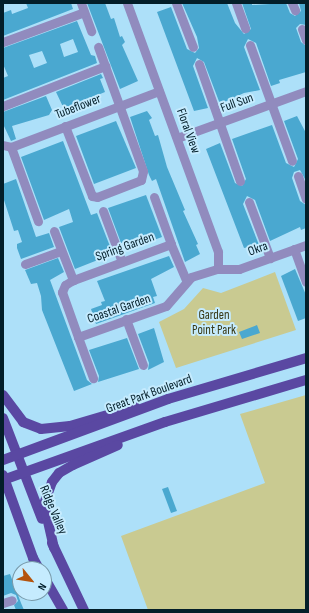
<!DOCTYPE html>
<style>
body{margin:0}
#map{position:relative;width:309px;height:613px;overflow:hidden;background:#ade0f9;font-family:"Sofia Sans Condensed",sans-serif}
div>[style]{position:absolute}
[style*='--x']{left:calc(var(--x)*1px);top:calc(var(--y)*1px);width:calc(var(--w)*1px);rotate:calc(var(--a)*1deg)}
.green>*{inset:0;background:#c9ca91}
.building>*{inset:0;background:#4aa8d0}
.minor>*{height:9px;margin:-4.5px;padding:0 4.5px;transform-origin:4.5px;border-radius:4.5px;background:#918bbe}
.major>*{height:10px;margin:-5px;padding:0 5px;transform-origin:5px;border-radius:5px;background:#5a48a2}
span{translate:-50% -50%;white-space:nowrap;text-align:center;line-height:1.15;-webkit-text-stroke:4px #c5ebfe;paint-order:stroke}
.street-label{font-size:13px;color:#031e29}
.park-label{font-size:13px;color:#383814}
.frame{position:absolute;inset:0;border:4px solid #031e29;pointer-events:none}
.north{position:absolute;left:12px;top:561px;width:40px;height:40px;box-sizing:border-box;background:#c5ebfe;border:1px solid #7799a9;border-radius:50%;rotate:120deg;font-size:11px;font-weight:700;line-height:16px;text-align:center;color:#031e29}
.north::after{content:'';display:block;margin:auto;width:14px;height:18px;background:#b4540e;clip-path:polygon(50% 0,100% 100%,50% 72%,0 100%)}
</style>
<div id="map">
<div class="green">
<div style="clip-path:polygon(275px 272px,296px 330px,176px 368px,159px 322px,184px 309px,203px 288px,221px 293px)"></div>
<div style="clip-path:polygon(306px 395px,306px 610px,148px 610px,121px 536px,265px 483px,240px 414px)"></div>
</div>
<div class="building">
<div style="clip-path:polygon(26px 3px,71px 3px,73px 9px,3px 36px,3px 13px,11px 10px,12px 14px,28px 8px)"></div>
<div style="clip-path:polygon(87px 3px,105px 3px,111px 19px,114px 18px,120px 37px,122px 36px,125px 42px,122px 45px,138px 81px,120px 89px)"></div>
<div style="clip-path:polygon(182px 3px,227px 3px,235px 23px,244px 34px,251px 29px,242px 3px,252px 3px,252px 5px,286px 3px,290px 13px,295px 16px,301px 11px,299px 3px,306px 3px,306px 25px,300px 24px,296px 28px,301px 42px,306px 46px,306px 72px,279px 80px,280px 83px,271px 86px,256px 43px,248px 39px,244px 47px,260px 90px,244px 93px,220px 104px,204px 62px,197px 58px,193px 66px,208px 108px,194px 111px,157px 12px,171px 7px,187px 49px,195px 53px,199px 48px,197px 37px)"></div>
<div style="clip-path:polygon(evenodd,77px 21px,91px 55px,95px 56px,97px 63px,3px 100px,3px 78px,8px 76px,3px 64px,3px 48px,77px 21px,73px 39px,78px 52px,64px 57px,60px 44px,73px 39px,77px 21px,42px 51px,47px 63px,34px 68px,29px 55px,42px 51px)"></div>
<div style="clip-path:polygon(101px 74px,103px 78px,100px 79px,105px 92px,64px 109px,56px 92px)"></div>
<div style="clip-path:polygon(46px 96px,52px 110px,49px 115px,12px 126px,16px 139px,11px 141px,3px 124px,3px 112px)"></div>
<div style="clip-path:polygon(147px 111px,152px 118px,149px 120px,155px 136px,158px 135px,167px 167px,185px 210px,183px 211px,198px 244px,196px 245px,200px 254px,185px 262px,156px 179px,152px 181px,149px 175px,131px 120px,130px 117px)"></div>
<div style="clip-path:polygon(297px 116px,306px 133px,306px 181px,300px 170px,294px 172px,292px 178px,300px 201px,306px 205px,306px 228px,301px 230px,300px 227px,270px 241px,255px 200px,247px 196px,243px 204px,259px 245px,244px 248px,206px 149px,220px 143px,235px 183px,242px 186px,246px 179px,232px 139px,272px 125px,286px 163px,294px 167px,298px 159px,284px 121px)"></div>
<div style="clip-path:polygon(116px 121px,136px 168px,94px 184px,76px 136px)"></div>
<div style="clip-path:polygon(63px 141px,91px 215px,97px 213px,113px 254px,75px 269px,59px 227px,73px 222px,69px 209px,44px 220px,21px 157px)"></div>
<div style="clip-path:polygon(16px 179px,36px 237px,49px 233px,54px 247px,21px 259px,17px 248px,17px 244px,22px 242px,18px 230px,14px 231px,3px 197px,3px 184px)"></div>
<div style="clip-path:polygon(146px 195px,162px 237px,124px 251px,108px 208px)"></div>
<div style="clip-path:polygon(169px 256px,174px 267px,151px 279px,157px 296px,153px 297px,155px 303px,96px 324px,91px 309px,102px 305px,101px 302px,105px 301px,97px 281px)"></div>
<div style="clip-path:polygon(58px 258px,64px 272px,50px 280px,87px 380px,92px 384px,74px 391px,42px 310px,41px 296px,37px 283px,31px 284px,25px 270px)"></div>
<div style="clip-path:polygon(295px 269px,306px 295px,306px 318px,298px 321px,281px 276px)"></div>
<div style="clip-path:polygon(257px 325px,260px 333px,242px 339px,239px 332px)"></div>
<div style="clip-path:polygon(154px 328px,164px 362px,148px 370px,149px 363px,138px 334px)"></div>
<div style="clip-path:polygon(127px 338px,139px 369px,98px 382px,99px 376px,89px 350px)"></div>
<div style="clip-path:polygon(168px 487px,177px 511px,171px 513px,162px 489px)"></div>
<div style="clip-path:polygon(10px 574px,21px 603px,24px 610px,16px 610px,14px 605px,18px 601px,16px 595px,11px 593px,3px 596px,3px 576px)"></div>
</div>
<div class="minor">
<div style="--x:81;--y:3;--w:30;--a:70"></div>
<div style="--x:127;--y:3;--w:265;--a:69.9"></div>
<div style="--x:218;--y:252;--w:17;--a:90"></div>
<div style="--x:176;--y:3;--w:47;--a:68.9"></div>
<div style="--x:236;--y:3;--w:27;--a:70"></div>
<div style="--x:292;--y:3;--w:8;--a:67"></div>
<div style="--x:302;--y:29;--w:12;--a:70"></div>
<div style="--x:3;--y:42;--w:86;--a:-20.3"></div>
<div style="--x:250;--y:45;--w:123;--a:70.1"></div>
<div style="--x:199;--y:64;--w:124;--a:70.7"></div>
<div style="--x:3;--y:106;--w:110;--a:-21.4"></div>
<div style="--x:65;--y:126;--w:75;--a:68.9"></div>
<div style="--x:92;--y:196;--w:5;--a:11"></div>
<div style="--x:97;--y:197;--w:47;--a:-21.1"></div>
<div style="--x:141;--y:180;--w:9;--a:-77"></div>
<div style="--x:143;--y:171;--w:132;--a:-109.9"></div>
<div style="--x:177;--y:138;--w:137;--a:-20"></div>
<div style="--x:3;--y:145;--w:8;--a:14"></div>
<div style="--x:11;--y:147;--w:158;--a:-20.7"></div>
<div style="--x:11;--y:147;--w:79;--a:70"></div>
<div style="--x:298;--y:176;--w:24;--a:71"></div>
<div style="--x:154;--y:197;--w:50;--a:70.1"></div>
<div style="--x:249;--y:202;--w:60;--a:69.4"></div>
<div style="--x:103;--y:211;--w:54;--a:69.6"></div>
<div style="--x:54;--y:231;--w:53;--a:68.8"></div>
<div style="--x:294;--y:249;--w:35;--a:70"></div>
<div style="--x:25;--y:264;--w:38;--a:-20"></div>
<div style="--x:186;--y:280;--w:39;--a:-113"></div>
<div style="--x:171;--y:244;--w:104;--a:159.8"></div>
<div style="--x:73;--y:280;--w:9;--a:148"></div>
<div style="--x:65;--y:285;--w:8;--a:113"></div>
<div style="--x:62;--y:292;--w:48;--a:70.4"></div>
<div style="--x:78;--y:337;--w:93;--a:-19.4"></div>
<div style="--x:166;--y:306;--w:38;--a:-49"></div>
<div style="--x:191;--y:277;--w:28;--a:-17"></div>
<div style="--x:218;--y:269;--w:21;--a:0"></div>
<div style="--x:239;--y:269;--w:71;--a:-19.7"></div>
<div style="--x:126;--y:319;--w:49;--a:69.7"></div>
<div style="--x:78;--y:337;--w:44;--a:69.9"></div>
<div style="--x:3;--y:603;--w:9;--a:-18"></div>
</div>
<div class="major">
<div style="--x:3;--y:395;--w:34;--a:53"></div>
<div style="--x:23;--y:422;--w:19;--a:21"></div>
<div style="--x:41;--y:429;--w:29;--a:-6"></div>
<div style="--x:70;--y:426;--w:68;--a:-16.3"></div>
<div style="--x:3;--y:418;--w:108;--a:68.9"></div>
<div style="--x:3;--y:460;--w:176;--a:-20.3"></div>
<div style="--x:168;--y:399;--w:144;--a:-16.5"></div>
<div style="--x:3;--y:475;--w:88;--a:70.1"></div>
<div style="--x:33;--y:558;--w:13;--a:61"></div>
<div style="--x:3;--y:480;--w:172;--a:-19.7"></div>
<div style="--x:165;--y:422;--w:147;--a:-16.6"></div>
<div style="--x:52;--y:543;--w:74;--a:64.5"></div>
<div style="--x:54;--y:548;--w:45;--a:-102.8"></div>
<div style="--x:44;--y:504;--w:23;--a:-70"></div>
<div style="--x:52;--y:482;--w:11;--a:-52"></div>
<div style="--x:59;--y:473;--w:16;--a:-30"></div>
<div style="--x:73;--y:465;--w:49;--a:-24"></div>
<div style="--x:44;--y:577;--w:38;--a:60"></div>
</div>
<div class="street-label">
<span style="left:237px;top:103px;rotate:-20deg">Full Sun</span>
<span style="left:78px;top:107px;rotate:-21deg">Tubeflower</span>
<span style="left:188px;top:131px;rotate:70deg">Floral View</span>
<span style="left:125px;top:247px;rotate:-20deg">Spring Garden</span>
<span style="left:258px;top:249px;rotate:-20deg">Okra</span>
<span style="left:119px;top:309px;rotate:-19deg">Coastal Garden</span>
<span style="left:149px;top:394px;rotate:-20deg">Great Park Boulevard</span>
<span style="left:53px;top:510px;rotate:67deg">Ridge Valley</span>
</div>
<div class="park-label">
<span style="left:214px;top:323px">Garden<br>Point Park</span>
</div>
<div class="frame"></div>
<div class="north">N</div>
</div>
